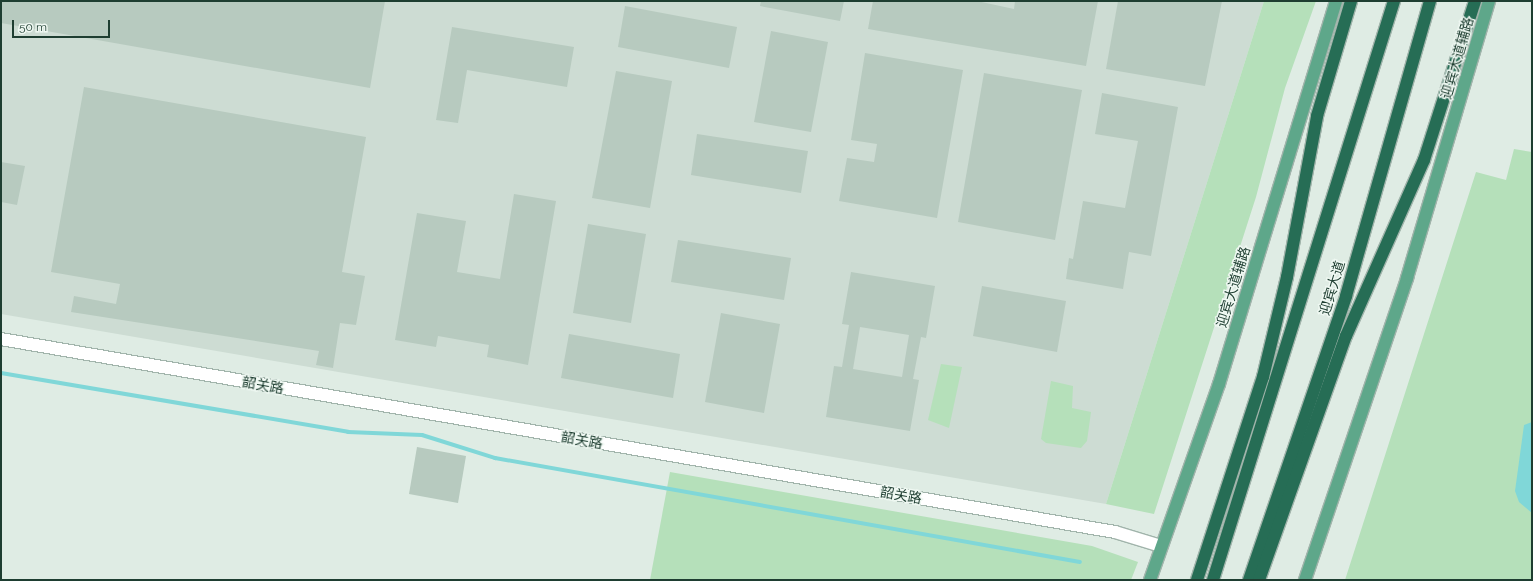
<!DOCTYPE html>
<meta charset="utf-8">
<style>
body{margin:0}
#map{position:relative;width:1533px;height:581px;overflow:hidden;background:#dfece4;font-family:Raleway,"Noto Sans SC",sans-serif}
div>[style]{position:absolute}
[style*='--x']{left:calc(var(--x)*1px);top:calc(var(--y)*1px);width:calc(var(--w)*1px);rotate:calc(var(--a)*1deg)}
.built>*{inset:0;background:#cddcd3}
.green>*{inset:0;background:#b5e0ba}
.water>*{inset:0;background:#80d7d8}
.stream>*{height:4px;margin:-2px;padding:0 2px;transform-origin:2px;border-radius:2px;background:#80d7d8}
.building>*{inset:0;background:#b7cabf}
.roads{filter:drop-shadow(1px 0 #a1b4ab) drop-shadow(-1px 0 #a1b4ab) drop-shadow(0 1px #a1b4ab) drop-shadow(0 -1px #a1b4ab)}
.minor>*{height:12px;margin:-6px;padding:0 6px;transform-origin:6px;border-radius:6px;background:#fff}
.major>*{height:12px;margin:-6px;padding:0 6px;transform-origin:6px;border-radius:6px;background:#5ea78a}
.highway>*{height:12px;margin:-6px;padding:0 6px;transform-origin:6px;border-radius:6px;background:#266d55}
span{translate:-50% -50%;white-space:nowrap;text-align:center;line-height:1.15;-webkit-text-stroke:3px #eff8f2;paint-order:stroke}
.street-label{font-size:14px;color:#1e3e31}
.frame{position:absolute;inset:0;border:2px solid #1e3e31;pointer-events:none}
.scale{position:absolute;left:12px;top:20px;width:98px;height:18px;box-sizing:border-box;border:2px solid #1e3e31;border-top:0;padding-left:5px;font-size:12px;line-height:14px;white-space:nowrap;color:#1e3e31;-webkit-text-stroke:3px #eff8f2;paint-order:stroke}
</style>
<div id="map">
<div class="built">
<div style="clip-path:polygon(1px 1px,1264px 1px,1106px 504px,1px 314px)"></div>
</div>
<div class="green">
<div style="clip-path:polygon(1264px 1px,1316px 1px,1285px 88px,1256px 197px,1154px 514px,1106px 504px)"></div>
<div style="clip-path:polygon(1514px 149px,1532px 152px,1532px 580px,1345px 580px,1476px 172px,1506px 180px)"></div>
<div style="clip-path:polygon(941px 364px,962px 367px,949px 428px,928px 420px)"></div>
<div style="clip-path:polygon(1051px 381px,1073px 386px,1072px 408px,1091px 412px,1087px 441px,1081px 448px,1046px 443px,1041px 439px)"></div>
<div style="clip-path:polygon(670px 472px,1092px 546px,1138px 562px,1131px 580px,650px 580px)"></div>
</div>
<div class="water">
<div style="clip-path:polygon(1532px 422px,1532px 513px,1519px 502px,1515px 491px,1524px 425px)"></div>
</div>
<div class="stream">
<div style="--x:1;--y:373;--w:352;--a:9.6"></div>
<div style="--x:348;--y:432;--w:74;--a:2.3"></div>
<div style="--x:422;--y:435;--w:77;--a:17.5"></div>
<div style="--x:495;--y:458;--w:594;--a:10.08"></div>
</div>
<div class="building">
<div style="clip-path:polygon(1px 1px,385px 1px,370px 88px,1px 23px)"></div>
<div style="clip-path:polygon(761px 1px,844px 1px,840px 21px,760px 6px)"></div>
<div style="clip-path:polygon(873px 1px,977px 1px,1014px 9px,1015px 1px,1098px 1px,1086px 66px,868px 29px)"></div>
<div style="clip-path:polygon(1118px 1px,1222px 1px,1205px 86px,1106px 69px)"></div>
<div style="clip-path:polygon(625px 6px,737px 27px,729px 68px,618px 47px)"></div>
<div style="clip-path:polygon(452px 27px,574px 47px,567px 87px,467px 70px,458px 123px,436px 120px)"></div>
<div style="clip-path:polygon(771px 31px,828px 42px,811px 132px,754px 122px)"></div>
<div style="clip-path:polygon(865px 53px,963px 70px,937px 218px,839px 201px,847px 158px,874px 162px,877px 144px,851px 140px)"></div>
<div style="clip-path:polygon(616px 71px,672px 81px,650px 208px,592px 198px)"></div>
<div style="clip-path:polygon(984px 73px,1082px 90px,1055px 240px,958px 222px)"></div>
<div style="clip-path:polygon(84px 87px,366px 137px,342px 272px,365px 276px,356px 325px,340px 323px,333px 368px,316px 365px,319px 351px,71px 312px,74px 296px,116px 304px,120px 284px,51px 272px)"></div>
<div style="clip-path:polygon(1102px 93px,1178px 107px,1151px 256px,1129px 252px,1123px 289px,1066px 279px,1069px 258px,1073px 259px,1083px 201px,1125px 208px,1138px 141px,1095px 134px)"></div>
<div style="clip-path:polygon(697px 134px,808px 151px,801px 193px,691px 175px)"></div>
<div style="clip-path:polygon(1px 162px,25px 166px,17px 205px,1px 202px)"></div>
<div style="clip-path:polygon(514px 194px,556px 201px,528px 365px,487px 357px,489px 345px,438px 336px,436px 347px,395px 340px,417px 213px,466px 221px,457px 272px,500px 279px)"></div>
<div style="clip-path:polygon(588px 224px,646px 234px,631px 323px,573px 313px)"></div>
<div style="clip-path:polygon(678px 240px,791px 258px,784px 300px,671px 282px)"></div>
<div style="clip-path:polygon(evenodd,851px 272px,935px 286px,926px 338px,921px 337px,913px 379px,919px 380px,910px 431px,826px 417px,834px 366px,842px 367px,849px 325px,842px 324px,851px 272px,860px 327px,909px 335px,902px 377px,853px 369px,860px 327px)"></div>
<div style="clip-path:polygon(982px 286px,1066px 301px,1057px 352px,973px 336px)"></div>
<div style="clip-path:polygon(721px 313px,780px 324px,764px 413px,705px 402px)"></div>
<div style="clip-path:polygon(569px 334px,680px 354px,673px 398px,561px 378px)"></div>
<div style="clip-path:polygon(417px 447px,466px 456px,458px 503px,409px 494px)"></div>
</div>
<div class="roads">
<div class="minor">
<div style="--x:1;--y:339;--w:1131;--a:9.83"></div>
<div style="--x:1115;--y:532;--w:48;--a:16.9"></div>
</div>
<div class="major">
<div style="--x:1150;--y:580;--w:208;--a:-70.6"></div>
<div style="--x:1219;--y:384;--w:400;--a:-73"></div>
<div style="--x:1305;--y:580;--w:319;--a:-71.3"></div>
<div style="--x:1407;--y:278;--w:289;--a:-73.5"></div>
</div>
<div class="highway">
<div style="--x:1197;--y:580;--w:213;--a:-72"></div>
<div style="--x:1263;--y:377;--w:103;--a:-76.5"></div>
<div style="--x:1287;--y:277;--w:164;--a:-79.4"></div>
<div style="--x:1317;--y:116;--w:120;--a:-73.5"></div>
<div style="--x:1213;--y:580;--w:607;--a:-72.64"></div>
<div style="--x:1249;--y:580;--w:300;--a:-71.1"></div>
<div style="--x:1346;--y:296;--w:307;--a:-74.1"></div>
<div style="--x:1259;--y:580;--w:259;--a:-70.4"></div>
<div style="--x:1346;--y:336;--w:193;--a:-66.1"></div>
<div style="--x:1424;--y:160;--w:167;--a:-72.2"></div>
</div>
</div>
<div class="street-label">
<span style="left:1457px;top:58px;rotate:-74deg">迎宾大道辅路</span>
<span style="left:1233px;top:287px;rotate:-73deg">迎宾大道辅路</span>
<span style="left:1332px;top:288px;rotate:-73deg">迎宾大道</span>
<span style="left:263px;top:385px;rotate:10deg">韶关路</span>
<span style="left:582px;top:440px;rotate:10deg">韶关路</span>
<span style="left:901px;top:495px;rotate:10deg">韶关路</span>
</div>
<div class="frame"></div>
<div class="scale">50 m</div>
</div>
